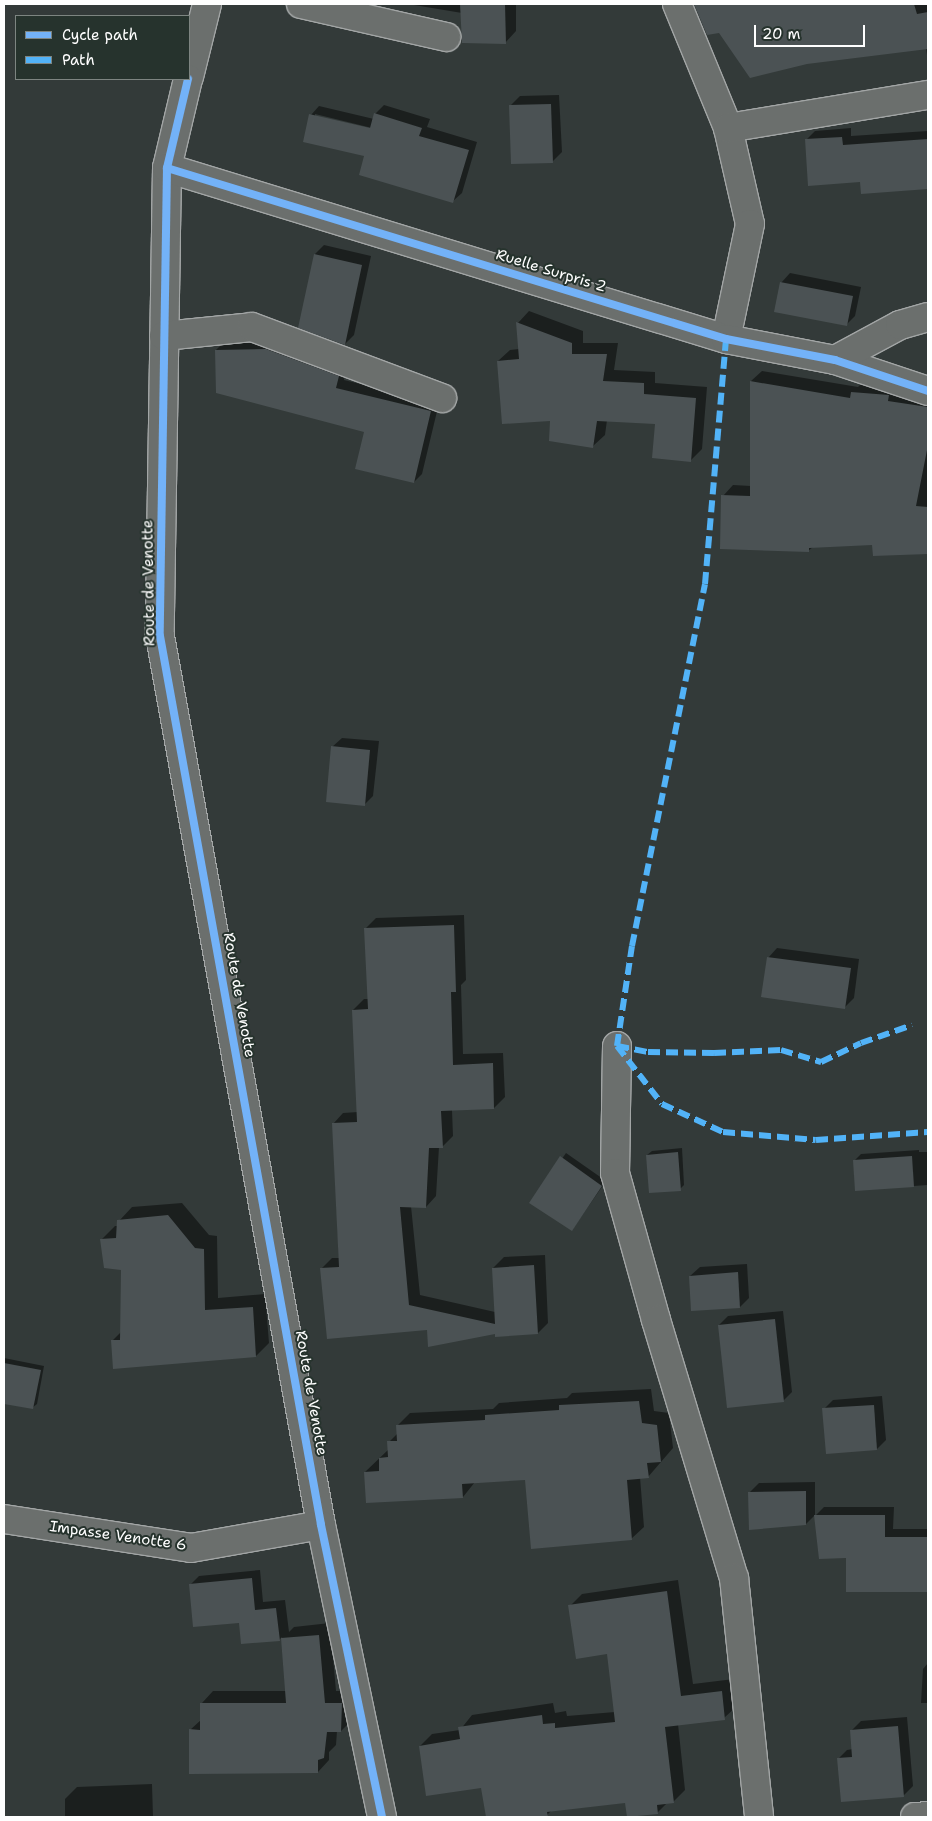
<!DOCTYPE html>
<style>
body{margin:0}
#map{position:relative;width:932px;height:1821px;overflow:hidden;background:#333a39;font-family:"Shantell Sans",sans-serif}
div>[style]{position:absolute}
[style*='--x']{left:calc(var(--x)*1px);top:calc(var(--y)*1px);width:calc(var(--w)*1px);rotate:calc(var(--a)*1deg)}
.shadow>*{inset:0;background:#0007}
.building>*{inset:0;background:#4b5254}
.roads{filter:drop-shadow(1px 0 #a3a6a6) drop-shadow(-1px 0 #a3a6a6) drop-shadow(0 1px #a3a6a6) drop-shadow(0 -1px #a3a6a6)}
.minor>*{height:28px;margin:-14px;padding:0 14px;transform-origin:14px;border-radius:14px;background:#6b6f6d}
.quiet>*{height:6px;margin-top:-3px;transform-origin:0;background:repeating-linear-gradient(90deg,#52b3f8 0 12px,transparent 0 18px)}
.cycleway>*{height:8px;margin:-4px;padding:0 4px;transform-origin:4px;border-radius:4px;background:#73b2f8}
span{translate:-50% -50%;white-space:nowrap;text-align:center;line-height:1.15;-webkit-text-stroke:4px #26332d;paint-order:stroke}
.street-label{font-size:15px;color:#fff}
.frame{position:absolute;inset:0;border:5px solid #fff;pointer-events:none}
.legend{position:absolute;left:15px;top:15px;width:175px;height:65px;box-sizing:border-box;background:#26332d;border:1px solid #7d8581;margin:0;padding:6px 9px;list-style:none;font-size:15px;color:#fff}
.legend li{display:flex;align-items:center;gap:10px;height:25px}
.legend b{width:25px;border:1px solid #7d8581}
.scale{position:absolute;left:754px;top:25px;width:111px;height:22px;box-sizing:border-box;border:2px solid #fff;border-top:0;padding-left:6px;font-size:15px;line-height:18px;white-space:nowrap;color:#fff;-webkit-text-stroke:4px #26332d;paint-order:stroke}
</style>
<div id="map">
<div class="shadow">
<div style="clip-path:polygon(408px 4px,516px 4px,516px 31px,505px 43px,462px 13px)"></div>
<div style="clip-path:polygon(695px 4px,928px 4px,928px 62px,926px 48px,719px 31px,708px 34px)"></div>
<div style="clip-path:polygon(559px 95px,562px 152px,552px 162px,510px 106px,520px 96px)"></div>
<div style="clip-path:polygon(evenodd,384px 105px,430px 119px,427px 127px,477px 142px,462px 193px,453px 201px,366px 155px,311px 115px,319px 106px,374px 119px,375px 114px,384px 105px,315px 114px,376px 129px,375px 131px,315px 117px,315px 114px)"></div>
<div style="clip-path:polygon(851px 128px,851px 136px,928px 131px,928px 188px,862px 192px,861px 181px,806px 140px,815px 131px)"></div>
<div style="clip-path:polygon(324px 245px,371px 256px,354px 335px,345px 344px,315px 254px)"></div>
<div style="clip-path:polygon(790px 273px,861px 287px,855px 316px,846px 325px,781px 283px)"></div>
<div style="clip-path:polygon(529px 311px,583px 331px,583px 343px,618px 343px,614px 370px,655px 372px,655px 383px,707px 387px,702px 449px,691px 460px,656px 423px,607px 420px,605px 435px,593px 446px,551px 419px,498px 361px,510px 350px,519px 349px,518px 323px)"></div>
<div style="clip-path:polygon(275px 341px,346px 368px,344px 380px,439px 403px,422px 474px,414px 482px,366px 432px,216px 350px,224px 342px)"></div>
<div style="clip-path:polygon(762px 371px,858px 387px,863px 382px,928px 396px,928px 553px,874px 554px,873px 544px,813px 547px,808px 551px,723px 496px,733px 485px,751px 486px,751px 381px)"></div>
<div style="clip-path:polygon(342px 738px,379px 741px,373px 796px,364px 805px,332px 747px)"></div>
<div style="clip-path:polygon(464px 915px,466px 980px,461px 985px,463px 1054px,503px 1053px,505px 1097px,494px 1108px,452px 1110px,453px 1136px,443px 1146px,439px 1147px,436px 1196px,426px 1207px,411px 1206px,420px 1295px,495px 1312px,493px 1268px,504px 1257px,545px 1255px,548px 1323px,538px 1333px,428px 1329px,321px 1269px,332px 1258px,339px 1258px,333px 1124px,343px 1113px,358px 1112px,353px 1010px,364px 999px,369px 999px,366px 928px,376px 918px)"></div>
<div style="clip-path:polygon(777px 948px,859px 959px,854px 998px,845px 1007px,768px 958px)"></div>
<div style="clip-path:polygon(682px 1148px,684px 1185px,680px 1189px,647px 1155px,652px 1151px)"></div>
<div style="clip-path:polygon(919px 1150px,919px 1152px,928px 1152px,928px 1185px,856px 1190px,854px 1161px,861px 1154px)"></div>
<div style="clip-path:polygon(566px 1153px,606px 1181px,572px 1230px,531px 1203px)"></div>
<div style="clip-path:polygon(182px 1203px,209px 1235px,217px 1236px,218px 1298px,265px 1294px,269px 1343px,256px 1356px,112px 1341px,121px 1332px,122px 1269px,102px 1239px,115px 1226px,118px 1226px,119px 1221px,132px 1207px)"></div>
<div style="clip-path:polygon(747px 1264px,749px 1298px,740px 1307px,690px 1276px,700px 1267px)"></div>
<div style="clip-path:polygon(783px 1311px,792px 1392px,783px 1401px,719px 1325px,728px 1316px)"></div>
<div style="clip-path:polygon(4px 1358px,44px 1366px,37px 1404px,32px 1408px,4px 1402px)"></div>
<div style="clip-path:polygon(651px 1389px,654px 1411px,669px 1413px,673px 1448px,648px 1477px,640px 1477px,644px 1527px,631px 1539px,526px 1479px,475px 1482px,463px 1497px,365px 1472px,389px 1449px,389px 1442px,398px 1433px,397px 1426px,410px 1413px,493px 1409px,499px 1403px,567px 1398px,572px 1393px)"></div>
<div style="clip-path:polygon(882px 1396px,886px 1440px,877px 1449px,824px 1409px,833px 1400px)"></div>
<div style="clip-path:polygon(815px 1482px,815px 1515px,806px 1524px,749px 1493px,759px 1483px)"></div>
<div style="clip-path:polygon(824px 1507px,894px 1507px,893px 1529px,928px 1529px,928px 1591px,847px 1591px,847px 1557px,815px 1516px)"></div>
<div style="clip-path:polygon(260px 1570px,263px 1602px,285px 1600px,289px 1632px,294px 1627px,330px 1623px,336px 1691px,353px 1691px,353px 1719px,341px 1731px,337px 1731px,336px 1745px,329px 1752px,329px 1760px,318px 1772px,190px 1730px,202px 1719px,202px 1703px,213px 1691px,287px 1691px,282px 1637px,279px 1640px,240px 1621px,190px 1585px,199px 1576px)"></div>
<div style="clip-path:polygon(678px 1580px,693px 1684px,734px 1679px,737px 1706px,724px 1718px,678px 1724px,685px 1790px,673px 1802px,667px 1803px,657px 1813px,627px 1802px,552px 1810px,547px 1815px,532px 1817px,487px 1817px,482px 1786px,420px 1746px,432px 1734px,460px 1730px,472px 1715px,553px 1703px,555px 1713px,566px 1711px,567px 1716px,615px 1712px,609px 1653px,570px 1606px,582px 1594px)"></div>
<div style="clip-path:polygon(928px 1663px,928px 1703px,921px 1703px,923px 1669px)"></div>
<div style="clip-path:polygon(907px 1717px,913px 1786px,904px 1795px,838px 1759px,847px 1750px,853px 1749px,852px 1730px,861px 1721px)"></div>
<div style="clip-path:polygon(152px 1784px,153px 1817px,65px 1817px,65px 1799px,77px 1787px)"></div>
</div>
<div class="building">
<div style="clip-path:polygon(460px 4px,505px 4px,506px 44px,462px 43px)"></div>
<div style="clip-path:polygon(694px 4px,914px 4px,917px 14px,928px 12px,928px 49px,807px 64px,750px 78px,719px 33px,707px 35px)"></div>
<div style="clip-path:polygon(551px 104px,553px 163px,511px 164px,509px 105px)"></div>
<div style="clip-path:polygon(374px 113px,422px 128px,419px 136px,469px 150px,453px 203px,359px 175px,364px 156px,303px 142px,309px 114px,370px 128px)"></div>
<div style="clip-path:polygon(842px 137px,843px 145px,928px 139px,928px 189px,861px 194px,860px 182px,808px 186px,805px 139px)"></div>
<div style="clip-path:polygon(314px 254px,362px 265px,345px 345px,298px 328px)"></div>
<div style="clip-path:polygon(780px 282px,853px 296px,847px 326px,774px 312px)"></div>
<div style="clip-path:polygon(516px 322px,572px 343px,572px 354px,607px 354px,603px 381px,644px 383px,644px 394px,696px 398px,691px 462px,652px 458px,655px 424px,597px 421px,593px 448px,549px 441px,550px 421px,502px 424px,497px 361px,519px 359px)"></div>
<div style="clip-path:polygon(266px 349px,339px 376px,336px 388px,431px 411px,414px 483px,355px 469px,364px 432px,216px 393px,215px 350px)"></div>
<div style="clip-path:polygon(750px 381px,850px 398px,851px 392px,889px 395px,888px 401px,928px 407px,928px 445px,916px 506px,928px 507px,928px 554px,873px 556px,872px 545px,809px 548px,809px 552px,720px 549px,721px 495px,750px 496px)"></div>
<div style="clip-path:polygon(331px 746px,370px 750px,365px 806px,326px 802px)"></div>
<div style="clip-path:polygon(454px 925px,456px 992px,451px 992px,453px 1065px,493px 1063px,494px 1109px,441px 1111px,443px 1148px,429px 1148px,426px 1208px,400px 1207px,409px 1305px,495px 1324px,492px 1268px,534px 1265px,538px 1334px,495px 1337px,495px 1334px,428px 1347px,427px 1330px,327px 1339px,320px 1268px,339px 1267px,332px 1123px,357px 1122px,352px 1010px,368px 1009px,364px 928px)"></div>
<div style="clip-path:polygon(767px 957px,851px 968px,845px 1009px,761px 997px)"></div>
<div style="clip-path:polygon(678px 1152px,681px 1191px,649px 1193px,646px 1155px)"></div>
<div style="clip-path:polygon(560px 1156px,602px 1186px,572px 1231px,529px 1203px)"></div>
<div style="clip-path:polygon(912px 1156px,914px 1187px,855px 1191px,853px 1160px)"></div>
<div style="clip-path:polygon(168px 1215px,195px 1248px,204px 1249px,205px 1310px,253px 1307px,256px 1357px,113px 1369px,111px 1340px,120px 1340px,121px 1270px,104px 1268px,100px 1239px,116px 1238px,117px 1220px)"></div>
<div style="clip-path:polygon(738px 1272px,740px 1308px,691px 1311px,689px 1276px)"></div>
<div style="clip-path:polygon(775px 1319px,784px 1402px,727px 1408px,718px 1325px)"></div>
<div style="clip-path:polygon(4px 1363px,41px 1370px,33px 1409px,4px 1404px)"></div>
<div style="clip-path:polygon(639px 1401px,642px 1423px,657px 1425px,661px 1462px,647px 1463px,649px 1478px,627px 1480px,632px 1540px,531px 1549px,525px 1480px,462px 1484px,463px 1498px,366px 1503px,364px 1472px,379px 1471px,379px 1458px,388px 1457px,387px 1441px,397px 1441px,396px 1425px,485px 1420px,485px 1415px,559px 1410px,559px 1405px)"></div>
<div style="clip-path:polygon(874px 1405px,877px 1450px,826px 1454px,822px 1408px)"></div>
<div style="clip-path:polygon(806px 1491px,806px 1525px,749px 1530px,748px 1492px)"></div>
<div style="clip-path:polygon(814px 1515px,885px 1515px,885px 1537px,928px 1537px,928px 1592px,846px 1592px,846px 1558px,819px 1559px)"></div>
<div style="clip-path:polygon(252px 1578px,255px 1610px,276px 1608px,280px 1641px,241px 1644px,239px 1623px,193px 1627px,189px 1584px)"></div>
<div style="clip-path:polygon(667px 1591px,681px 1696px,722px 1691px,725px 1720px,665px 1727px,674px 1803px,657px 1805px,658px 1814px,627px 1817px,625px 1803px,547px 1812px,548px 1817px,486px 1817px,481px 1788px,426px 1796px,419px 1746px,460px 1739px,458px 1727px,542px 1715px,543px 1724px,555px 1723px,555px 1728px,615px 1722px,607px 1654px,576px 1659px,568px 1605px)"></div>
<div style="clip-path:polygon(319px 1635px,325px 1703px,342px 1703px,341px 1732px,327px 1732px,324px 1758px,318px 1760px,318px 1773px,189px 1774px,189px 1729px,200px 1730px,200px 1703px,286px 1703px,281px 1638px)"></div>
<div style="clip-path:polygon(898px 1726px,904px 1797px,841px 1802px,837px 1758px,852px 1757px,850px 1730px)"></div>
</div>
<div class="roads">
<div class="minor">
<div style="--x:301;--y:4;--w:149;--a:12.8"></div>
<div style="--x:677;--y:4;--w:134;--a:67.6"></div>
<div style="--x:728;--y:128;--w:98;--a:77.1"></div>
<div style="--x:750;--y:224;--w:117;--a:101.8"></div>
<div style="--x:189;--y:77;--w:75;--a:-76.1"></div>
<div style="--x:188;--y:79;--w:91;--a:103.3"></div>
<div style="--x:167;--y:168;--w:468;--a:90.9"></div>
<div style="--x:160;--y:636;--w:903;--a:79.73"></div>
<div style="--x:321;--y:1525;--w:298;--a:78.2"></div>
<div style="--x:728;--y:128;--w:203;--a:-9.4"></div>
<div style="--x:167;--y:168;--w:585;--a:17.01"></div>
<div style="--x:726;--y:339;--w:111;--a:10.9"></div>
<div style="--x:835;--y:360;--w:98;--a:18.4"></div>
<div style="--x:164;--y:336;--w:88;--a:-5.8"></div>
<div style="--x:252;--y:327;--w:203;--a:20.5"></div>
<div style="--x:835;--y:360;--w:74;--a:-28.3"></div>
<div style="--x:900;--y:325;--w:29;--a:-16"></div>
<div style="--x:617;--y:1046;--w:127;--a:90.9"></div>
<div style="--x:615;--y:1173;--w:153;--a:74.4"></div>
<div style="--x:656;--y:1320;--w:270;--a:73.2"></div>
<div style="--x:734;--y:1578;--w:240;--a:84"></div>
<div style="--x:4;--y:1519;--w:189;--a:8.8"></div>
<div style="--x:191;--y:1548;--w:132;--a:-10"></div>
<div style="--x:915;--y:1817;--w:13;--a:-4"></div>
</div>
</div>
<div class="quiet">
<div style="--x:617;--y:1046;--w:101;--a:-81.5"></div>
<div style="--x:632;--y:946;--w:369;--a:-78.6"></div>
<div style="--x:705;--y:584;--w:246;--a:-85.1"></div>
<div style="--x:617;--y:1046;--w:73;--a:52.2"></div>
<div style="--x:662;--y:1104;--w:67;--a:24.7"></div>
<div style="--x:723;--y:1132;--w:93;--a:4.9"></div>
<div style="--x:816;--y:1140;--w:112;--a:-4.1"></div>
<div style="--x:617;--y:1046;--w:32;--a:11"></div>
<div style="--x:648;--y:1052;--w:66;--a:0.9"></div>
<div style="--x:714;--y:1053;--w:67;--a:-2.6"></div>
<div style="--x:781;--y:1050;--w:42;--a:16.7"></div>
<div style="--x:821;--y:1062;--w:44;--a:-25.4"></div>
<div style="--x:861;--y:1043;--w:54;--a:-19.4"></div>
</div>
<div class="cycleway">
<div style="--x:188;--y:79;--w:91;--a:103.3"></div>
<div style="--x:167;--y:168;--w:468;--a:90.9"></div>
<div style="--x:160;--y:636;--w:903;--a:79.73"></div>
<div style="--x:321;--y:1525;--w:298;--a:78.2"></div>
<div style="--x:167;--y:168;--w:585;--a:17.01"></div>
<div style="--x:726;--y:339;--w:111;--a:10.9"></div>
<div style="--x:835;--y:360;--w:98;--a:18.4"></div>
</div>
<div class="street-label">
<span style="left:551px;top:271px;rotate:17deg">Ruelle Surpris 2</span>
<span style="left:149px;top:583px;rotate:-91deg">Route de Venotte</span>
<span style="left:239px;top:995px;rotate:80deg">Route de Venotte</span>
<span style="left:311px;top:1393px;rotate:80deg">Route de Venotte</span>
<span style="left:118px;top:1536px;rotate:8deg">Impasse Venotte 6</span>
</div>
<div class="frame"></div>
<ul class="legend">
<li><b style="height:6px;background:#73b2f8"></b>Cycle path</li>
<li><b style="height:6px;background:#52b3f8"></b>Path</li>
</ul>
<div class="scale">20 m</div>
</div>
